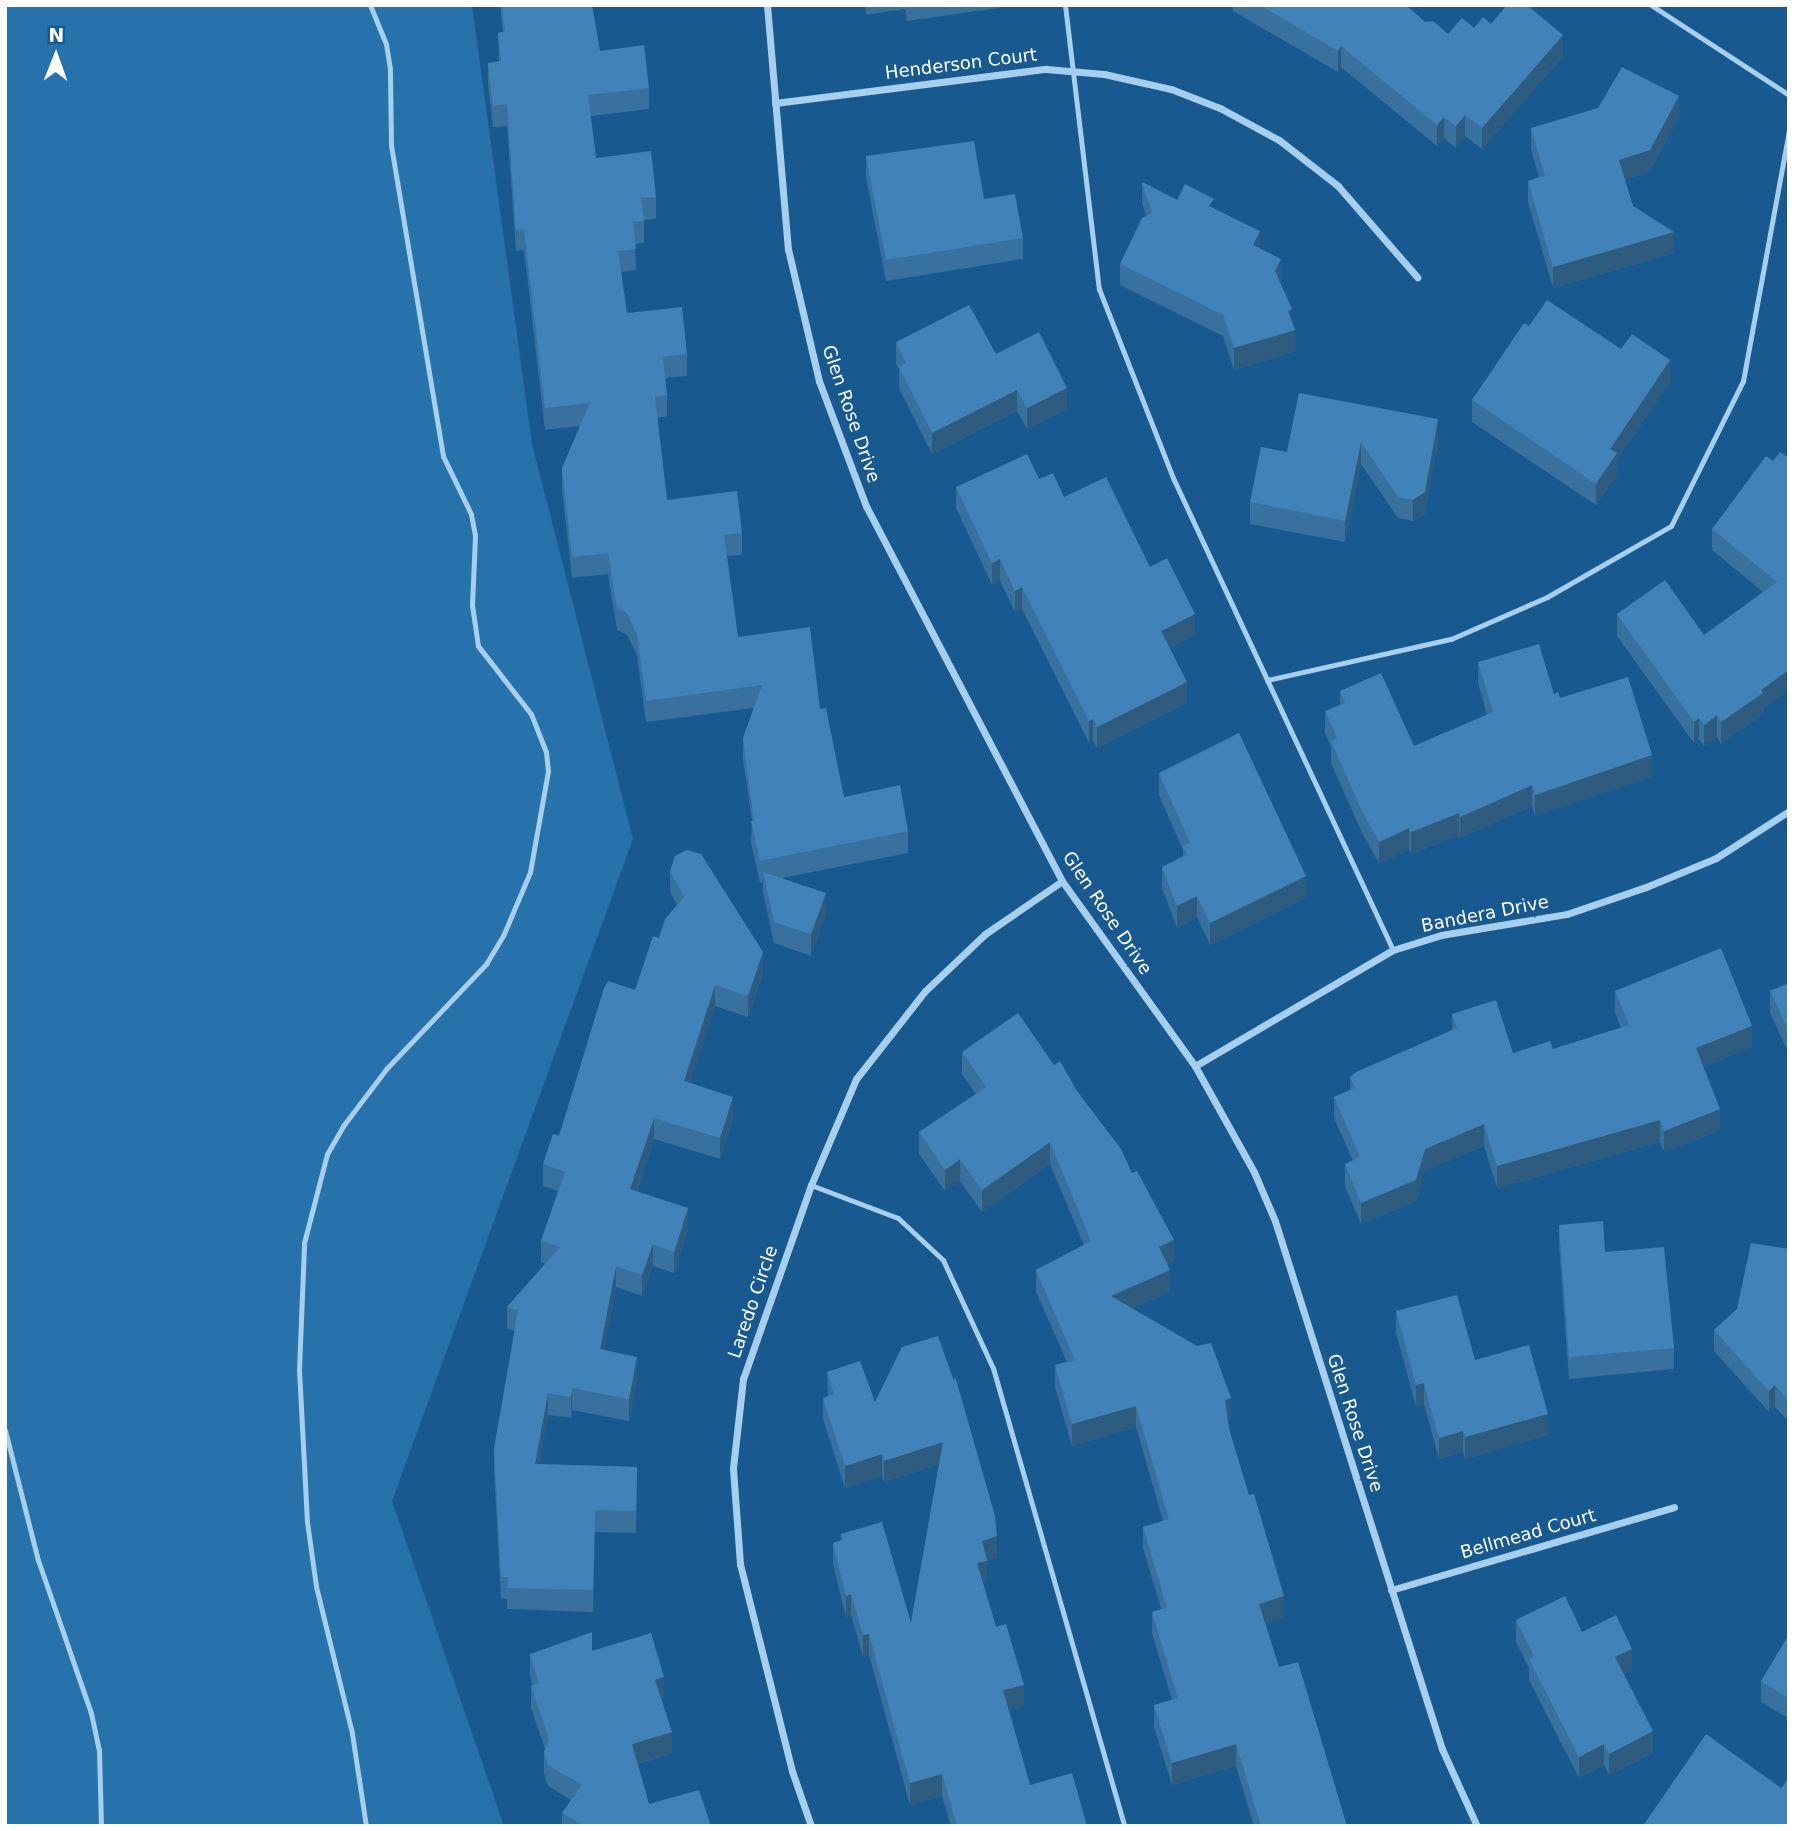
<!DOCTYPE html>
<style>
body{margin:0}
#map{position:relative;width:1794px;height:1831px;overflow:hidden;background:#185990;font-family:"DejaVu Sans",sans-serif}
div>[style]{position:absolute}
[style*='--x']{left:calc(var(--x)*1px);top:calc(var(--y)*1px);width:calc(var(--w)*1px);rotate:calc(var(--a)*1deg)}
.green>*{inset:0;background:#2872ac}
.lane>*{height:5px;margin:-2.5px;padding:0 2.5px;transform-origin:2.5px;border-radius:2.5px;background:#a6cfef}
.street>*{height:7px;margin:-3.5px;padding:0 3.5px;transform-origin:3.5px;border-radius:3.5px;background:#a6cfef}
.wall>*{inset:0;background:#38719e}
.shaded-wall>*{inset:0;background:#2e5c81}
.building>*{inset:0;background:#4183b8}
span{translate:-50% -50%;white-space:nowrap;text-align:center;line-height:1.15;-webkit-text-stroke:7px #185990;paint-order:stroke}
.street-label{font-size:18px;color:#fff}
.frame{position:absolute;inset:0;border:7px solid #fff;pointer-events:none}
.north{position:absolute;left:21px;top:21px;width:70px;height:70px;-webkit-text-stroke:5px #185990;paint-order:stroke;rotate:1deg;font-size:19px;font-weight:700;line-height:28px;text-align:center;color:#fff}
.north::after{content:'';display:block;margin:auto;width:24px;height:32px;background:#fff;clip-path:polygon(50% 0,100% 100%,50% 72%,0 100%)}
</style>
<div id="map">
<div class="green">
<div style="clip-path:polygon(5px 5px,472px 5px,532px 444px,633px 839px,392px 1501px,504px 1826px,5px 1826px)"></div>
</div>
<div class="lane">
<div style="--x:1065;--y:5;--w:286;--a:83.2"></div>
<div style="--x:1099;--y:289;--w:205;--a:68.6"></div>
<div style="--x:1174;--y:480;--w:519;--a:65.02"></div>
<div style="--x:1651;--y:5;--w:165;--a:33.1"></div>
<div style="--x:1267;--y:680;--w:189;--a:-12.6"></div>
<div style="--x:1451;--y:639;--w:105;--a:-23.6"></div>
<div style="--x:1547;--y:597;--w:143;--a:-29.8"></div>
<div style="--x:1671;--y:526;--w:162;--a:-63.6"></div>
<div style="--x:1743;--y:381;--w:255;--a:-79.6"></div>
<div style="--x:811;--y:1185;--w:93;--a:20.8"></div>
<div style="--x:898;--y:1218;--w:62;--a:43"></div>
<div style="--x:943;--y:1260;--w:119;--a:65.2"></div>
<div style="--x:993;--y:1368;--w:476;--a:74"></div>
<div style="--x:5;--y:1430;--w:134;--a:75.8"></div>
<div style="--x:38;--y:1560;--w:162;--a:70.9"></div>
<div style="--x:91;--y:1713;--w:38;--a:78"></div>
<div style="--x:99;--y:1750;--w:76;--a:88.5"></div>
<div style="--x:366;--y:1826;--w:94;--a:-98.6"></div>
<div style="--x:352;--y:1733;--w:151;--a:-103.8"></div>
<div style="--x:316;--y:1586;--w:65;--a:-98"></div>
<div style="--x:307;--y:1522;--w:152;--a:-93"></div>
<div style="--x:299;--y:1370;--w:127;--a:-87.7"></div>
<div style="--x:304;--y:1243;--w:92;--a:-75.5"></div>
<div style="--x:327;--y:1154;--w:32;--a:-60"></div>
<div style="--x:343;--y:1126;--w:73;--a:-52.8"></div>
<div style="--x:387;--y:1068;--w:144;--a:-46.4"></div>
<div style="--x:486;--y:964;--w:33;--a:-59"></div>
<div style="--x:503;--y:936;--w:69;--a:-67.1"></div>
<div style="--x:530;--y:872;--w:103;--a:-79.9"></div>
<div style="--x:548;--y:771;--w:19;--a:-96"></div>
<div style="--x:546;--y:752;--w:41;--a:-111.5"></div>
<div style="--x:531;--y:714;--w:86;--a:-127.9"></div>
<div style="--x:478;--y:646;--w:41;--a:-98.3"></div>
<div style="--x:472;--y:605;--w:70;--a:-87.5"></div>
<div style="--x:475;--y:535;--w:21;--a:-101"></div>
<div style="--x:471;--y:514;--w:64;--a:-115.8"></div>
<div style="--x:443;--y:456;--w:315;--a:-99.5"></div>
<div style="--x:391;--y:145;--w:76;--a:-90.8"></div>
<div style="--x:390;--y:69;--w:25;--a:-99"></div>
<div style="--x:386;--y:44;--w:42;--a:-112.3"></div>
</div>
<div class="street">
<div style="--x:767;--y:5;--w:245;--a:85.1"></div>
<div style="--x:788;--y:249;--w:136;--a:76.8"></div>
<div style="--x:819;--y:381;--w:134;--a:69.4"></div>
<div style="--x:866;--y:506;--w:423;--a:62.4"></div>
<div style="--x:1062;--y:881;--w:228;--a:54.3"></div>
<div style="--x:1195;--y:1066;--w:121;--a:60.9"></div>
<div style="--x:1254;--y:1172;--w:53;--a:66.8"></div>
<div style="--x:1275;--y:1221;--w:554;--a:72.45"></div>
<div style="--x:1442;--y:1749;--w:85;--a:65.6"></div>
<div style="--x:775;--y:103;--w:273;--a:-7.2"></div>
<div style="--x:1046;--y:69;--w:58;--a:4.9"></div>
<div style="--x:1104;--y:74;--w:69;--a:12.6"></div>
<div style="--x:1171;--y:89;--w:53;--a:21.2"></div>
<div style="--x:1220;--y:108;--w:67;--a:28.5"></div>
<div style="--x:1279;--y:140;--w:75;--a:37.9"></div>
<div style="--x:1338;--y:186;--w:121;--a:49"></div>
<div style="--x:1195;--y:1066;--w:229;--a:-30.4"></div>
<div style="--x:1393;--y:950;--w:50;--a:-17.4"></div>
<div style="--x:1441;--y:935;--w:128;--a:-9.5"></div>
<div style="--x:1567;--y:914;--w:83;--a:-18.9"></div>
<div style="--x:1646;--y:887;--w:76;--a:-22.5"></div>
<div style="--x:1716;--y:858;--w:87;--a:-32.8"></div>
<div style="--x:1391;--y:1590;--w:295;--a:-16.3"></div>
<div style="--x:811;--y:1826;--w:58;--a:-109.1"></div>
<div style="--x:792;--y:1771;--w:213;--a:-104.1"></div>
<div style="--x:740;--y:1564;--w:96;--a:-94.2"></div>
<div style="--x:733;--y:1468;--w:90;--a:-83.6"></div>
<div style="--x:743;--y:1379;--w:206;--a:-70.7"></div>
<div style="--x:811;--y:1185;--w:115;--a:-67"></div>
<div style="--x:856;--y:1079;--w:112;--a:-51.9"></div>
<div style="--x:925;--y:991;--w:83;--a:-43.5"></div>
<div style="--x:985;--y:934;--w:93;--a:-34.5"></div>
</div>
<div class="wall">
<div style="clip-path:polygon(500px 5px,592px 5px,600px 51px,649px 88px,649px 109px,591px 116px,596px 158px,656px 197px,656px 219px,644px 220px,644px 243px,635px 244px,636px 270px,621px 272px,627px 313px,687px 354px,687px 376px,665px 378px,667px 395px,667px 416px,657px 418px,667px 500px,742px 533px,742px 555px,727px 556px,738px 637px,820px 709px,844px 797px,908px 831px,908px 853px,782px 878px,826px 914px,811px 956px,774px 943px,763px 893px,763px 882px,760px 883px,751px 843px,752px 821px,743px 759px,743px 738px,754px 708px,646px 722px,637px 655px,627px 635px,617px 630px,608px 574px,572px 578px,562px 489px,562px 468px,580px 426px,545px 430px,524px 250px,516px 251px,507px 126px,493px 127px,488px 85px,488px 63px,499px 62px,498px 33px,503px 32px)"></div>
<div style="clip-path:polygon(865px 5px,998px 5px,998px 8px,907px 21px,905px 9px,866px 15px)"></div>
<div style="clip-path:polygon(1233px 5px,1406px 5px,1425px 22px,1448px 34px,1491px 24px,1563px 56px,1482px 149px,1465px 136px,1456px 148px,1444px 138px,1437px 146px,1341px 67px,1338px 72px,1233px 11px)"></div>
<div style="clip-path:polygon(1679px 117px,1650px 171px,1625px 180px,1633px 206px,1674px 253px,1553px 288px,1528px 202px,1528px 181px,1539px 177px,1531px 150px,1531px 128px)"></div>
<div style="clip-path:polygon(866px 156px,984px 199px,1023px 238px,1023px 259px,886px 281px,866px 178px)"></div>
<div style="clip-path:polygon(1142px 182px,1177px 200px,1214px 208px,1260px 249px,1281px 281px,1280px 283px,1292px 320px,1295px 351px,1234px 370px,1223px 336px,1120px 285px,1120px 264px,1146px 216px,1142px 203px)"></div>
<div style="clip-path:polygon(1529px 326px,1670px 381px,1617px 460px,1617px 475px,1596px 505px,1472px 422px,1472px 400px)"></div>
<div style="clip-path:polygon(896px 342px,996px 354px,1067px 409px,1027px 429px,1017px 411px,932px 454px,899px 388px,899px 369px,896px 363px)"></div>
<div style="clip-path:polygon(1299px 393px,1438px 441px,1425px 513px,1413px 521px,1398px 518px,1361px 464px,1345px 542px,1250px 524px,1250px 502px,1287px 452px)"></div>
<div style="clip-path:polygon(1789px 458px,1763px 714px,1721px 744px,1717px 737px,1704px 746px,1699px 739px,1694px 743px,1617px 636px,1617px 614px,1704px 635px,1763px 592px,1712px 550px,1712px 529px,1773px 461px)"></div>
<div style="clip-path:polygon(1039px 479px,1064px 497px,1150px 567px,1195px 635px,1170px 648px,1187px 703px,1097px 748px,1093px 740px,1089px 743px,1022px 609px,1015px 612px,1000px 581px,992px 585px,956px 508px,956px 487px)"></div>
<div style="clip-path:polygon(1478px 662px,1554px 694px,1560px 698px,1652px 777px,1535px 816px,1532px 806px,1460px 838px,1459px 835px,1411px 854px,1409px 850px,1379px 863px,1362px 833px,1331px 763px,1331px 747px,1325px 733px,1325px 711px,1340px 705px,1340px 691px,1414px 746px,1487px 715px,1478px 683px)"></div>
<div style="clip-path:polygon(1159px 773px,1306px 897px,1210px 945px,1197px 917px,1177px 928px,1162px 888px,1162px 867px,1183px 856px,1183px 850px,1159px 795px)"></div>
<div style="clip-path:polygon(670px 871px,763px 973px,748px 1017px,715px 1006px,690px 1083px,733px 1118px,720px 1159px,654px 1139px,637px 1191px,688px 1229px,674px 1273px,653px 1266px,642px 1296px,616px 1287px,604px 1350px,637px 1378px,629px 1421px,572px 1410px,571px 1418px,548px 1415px,539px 1464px,637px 1467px,636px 1533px,595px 1532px,593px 1612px,507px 1609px,507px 1599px,501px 1598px,494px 1470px,494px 1449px,515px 1331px,507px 1329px,507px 1307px,546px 1264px,541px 1262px,541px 1241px,558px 1191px,543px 1186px,543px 1164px,635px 990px,659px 938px,677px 905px,670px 892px)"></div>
<div style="clip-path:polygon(1789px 983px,1789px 1054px,1770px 1013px,1770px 991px)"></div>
<div style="clip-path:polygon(1615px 991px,1752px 1047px,1703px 1067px,1720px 1130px,1664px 1152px,1660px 1142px,1497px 1188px,1484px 1146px,1425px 1171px,1416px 1201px,1361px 1224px,1345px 1186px,1345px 1164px,1353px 1161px,1334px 1118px,1334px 1097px,1350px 1090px,1350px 1077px,1452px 1030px,1452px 1014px,1513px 1053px,1553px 1049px,1621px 1028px,1615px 1012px)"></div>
<div style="clip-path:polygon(962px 1052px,1174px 1262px,1167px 1264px,1170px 1292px,1132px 1308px,1231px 1420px,1228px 1421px,1229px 1429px,1284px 1618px,1265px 1623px,1279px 1667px,1347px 1826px,1254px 1826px,1236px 1766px,1172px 1785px,1154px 1727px,1154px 1705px,1172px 1700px,1152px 1633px,1152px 1612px,1161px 1609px,1143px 1548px,1143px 1527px,1163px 1521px,1136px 1427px,1072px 1446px,1055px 1387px,1055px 1365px,1067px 1362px,1036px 1292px,1036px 1270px,1084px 1245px,1050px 1164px,982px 1212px,960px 1181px,945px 1191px,919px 1154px,919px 1132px,976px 1094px,962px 1074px)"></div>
<div style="clip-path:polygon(1559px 1225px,1605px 1252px,1674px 1348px,1674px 1369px,1569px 1379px,1559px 1246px)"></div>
<div style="clip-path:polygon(1789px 1249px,1789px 1422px,1775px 1407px,1769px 1412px,1714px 1351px,1714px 1330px,1737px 1309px)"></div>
<div style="clip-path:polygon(1396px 1311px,1475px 1360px,1548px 1435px,1465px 1459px,1463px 1452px,1439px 1459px,1424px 1404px,1416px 1406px,1396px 1333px)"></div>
<div style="clip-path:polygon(902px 1347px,997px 1558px,987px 1561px,987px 1582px,983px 1583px,996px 1627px,1024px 1706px,1009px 1710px,1030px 1785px,1087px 1826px,951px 1826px,942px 1796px,910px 1805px,869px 1655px,863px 1657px,851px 1615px,846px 1617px,833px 1564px,833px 1543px,841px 1540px,841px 1534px,911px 1623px,939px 1464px,884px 1482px,882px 1476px,845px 1488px,823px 1419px,823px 1398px,828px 1396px,827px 1372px,875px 1402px)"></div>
<div style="clip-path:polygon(1516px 1620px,1582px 1632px,1632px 1670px,1624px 1674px,1653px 1753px,1609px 1775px,1604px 1765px,1579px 1778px,1529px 1680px,1529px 1668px,1516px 1642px)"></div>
<div style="clip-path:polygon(1789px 1636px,1789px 1719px,1761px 1702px,1761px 1681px)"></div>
<div style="clip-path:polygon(592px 1651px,664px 1698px,662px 1699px,672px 1753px,638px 1764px,649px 1804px,711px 1826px,562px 1826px,562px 1813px,571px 1800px,548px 1786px,544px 1774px,544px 1752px,545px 1749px,531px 1708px,531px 1686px,533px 1686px,530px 1676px,530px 1654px)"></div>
</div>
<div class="shaded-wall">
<div style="clip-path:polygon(1563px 35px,1563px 56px,1482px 149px,1482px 128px)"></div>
<div style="clip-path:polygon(1341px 46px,1341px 67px,1338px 72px,1338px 51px)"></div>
<div style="clip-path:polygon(1679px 96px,1679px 117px,1650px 171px,1619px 182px,1619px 160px)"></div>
<div style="clip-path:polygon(1465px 115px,1465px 136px,1456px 148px,1456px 126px)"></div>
<div style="clip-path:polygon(1444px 117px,1444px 138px,1437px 146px,1437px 125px)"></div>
<div style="clip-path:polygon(1260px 231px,1260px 252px,1253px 245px)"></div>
<div style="clip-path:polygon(1674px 232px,1674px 253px,1553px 288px,1553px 267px)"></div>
<div style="clip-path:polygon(1281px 259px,1281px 281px,1275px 292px,1275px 271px)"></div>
<div style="clip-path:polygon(1292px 309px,1292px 331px,1295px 330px,1295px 351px,1234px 370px,1234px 348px)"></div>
<div style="clip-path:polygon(1670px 360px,1670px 381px,1617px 460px,1617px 475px,1596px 505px,1596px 484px,1610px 449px)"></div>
<div style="clip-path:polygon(1067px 388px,1067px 409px,1027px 429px,1027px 408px)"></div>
<div style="clip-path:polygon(1017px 390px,1017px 411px,932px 454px,932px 433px)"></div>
<div style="clip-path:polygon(1438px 419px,1438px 441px,1425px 513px,1413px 521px,1413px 500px)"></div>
<div style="clip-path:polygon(1361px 442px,1361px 464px,1345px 542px,1345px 521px)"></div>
<div style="clip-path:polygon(1000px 559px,1000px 581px,992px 585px,992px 563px)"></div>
<div style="clip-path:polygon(1022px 587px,1022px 609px,1015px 612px,1015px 591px)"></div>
<div style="clip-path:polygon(1195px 614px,1195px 635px,1161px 653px,1161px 631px)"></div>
<div style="clip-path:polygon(1789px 670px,1789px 691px,1763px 709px,1763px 714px,1721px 744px,1721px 722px,1761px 690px)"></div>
<div style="clip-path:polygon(1187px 682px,1187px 703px,1097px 748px,1097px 727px)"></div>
<div style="clip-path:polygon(1717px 715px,1717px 737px,1704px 746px,1704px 725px)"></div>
<div style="clip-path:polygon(1699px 718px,1699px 739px,1694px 743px,1694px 722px)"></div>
<div style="clip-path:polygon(1093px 719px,1093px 740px,1089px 743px,1089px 721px)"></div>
<div style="clip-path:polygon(1652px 755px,1652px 777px,1535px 816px,1535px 795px)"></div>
<div style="clip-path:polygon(1532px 785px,1532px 806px,1460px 838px,1460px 817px)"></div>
<div style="clip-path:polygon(1459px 813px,1459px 835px,1411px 854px,1411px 832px)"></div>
<div style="clip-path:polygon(1409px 828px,1409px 850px,1379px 863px,1379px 842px)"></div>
<div style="clip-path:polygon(1306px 876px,1306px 897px,1210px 945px,1210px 923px)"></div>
<div style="clip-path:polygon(826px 893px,826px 914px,811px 956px,811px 934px)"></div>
<div style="clip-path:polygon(1197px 896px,1197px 917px,1177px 928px,1177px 906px)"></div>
<div style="clip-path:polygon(763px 952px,763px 973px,748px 1017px,748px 996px)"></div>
<div style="clip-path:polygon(715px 985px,715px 1006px,684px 1103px,684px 1081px)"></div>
<div style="clip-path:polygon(1752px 1026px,1752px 1047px,1696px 1070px,1696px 1048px)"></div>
<div style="clip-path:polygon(733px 1097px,733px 1118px,720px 1159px,720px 1138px)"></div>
<div style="clip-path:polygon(1720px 1109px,1720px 1130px,1664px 1152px,1664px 1131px)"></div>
<div style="clip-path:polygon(654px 1118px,654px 1139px,630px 1210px,630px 1189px)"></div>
<div style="clip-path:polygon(1660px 1120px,1660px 1142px,1497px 1188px,1497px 1166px)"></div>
<div style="clip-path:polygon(1484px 1124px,1484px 1146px,1425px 1171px,1416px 1201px,1361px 1224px,1361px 1203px,1425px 1149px)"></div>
<div style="clip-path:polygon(1050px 1142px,1050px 1164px,982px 1212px,982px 1190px)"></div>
<div style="clip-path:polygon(960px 1159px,960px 1181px,945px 1191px,945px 1170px)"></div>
<div style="clip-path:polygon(688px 1208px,688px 1229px,674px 1273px,674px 1252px)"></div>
<div style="clip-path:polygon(1174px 1240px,1174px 1262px,1159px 1268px,1159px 1247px)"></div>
<div style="clip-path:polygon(653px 1244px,653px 1266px,642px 1296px,642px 1275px)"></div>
<div style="clip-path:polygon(616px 1266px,616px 1287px,600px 1371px,600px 1349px)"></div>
<div style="clip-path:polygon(1170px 1270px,1170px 1292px,1111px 1317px,1111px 1296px)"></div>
<div style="clip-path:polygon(637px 1357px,637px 1378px,629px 1421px,629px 1399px)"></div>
<div style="clip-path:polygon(1424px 1383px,1424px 1404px,1416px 1406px,1416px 1385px)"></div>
<div style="clip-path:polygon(1775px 1385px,1775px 1407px,1769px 1412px,1769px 1391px)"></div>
<div style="clip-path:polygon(572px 1388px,572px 1410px,571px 1418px,571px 1397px)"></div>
<div style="clip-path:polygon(548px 1393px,548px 1415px,535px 1485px,535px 1464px)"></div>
<div style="clip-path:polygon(1231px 1398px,1231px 1420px,1225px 1422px,1225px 1400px)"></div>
<div style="clip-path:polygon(1136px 1406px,1136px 1427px,1072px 1446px,1072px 1424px)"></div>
<div style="clip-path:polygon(1548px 1414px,1548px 1435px,1465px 1459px,1465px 1437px)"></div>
<div style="clip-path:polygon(1463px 1431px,1463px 1452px,1439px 1459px,1439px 1438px)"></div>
<div style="clip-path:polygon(943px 1442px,943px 1463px,884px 1482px,884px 1461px)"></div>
<div style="clip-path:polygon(882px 1454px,882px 1476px,845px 1488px,845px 1466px)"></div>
<div style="clip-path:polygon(997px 1536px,997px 1558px,987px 1561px,987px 1582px,977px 1585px,977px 1563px,982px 1541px)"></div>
<div style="clip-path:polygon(851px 1594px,851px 1615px,846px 1617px,846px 1596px)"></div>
<div style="clip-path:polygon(1284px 1596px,1284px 1618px,1259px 1625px,1259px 1604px)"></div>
<div style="clip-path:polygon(869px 1634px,869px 1655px,863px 1657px,863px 1635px)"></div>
<div style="clip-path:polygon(1632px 1649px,1632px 1670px,1615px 1678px,1615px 1657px)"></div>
<div style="clip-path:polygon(664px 1677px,664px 1698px,655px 1701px,655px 1680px)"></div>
<div style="clip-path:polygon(1024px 1685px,1024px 1706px,1003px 1712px,1003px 1690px)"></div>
<div style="clip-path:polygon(1653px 1731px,1653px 1753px,1609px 1775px,1609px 1754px)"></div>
<div style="clip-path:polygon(672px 1732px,672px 1753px,632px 1765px,632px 1744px)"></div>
<div style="clip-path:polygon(1236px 1744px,1236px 1766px,1172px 1785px,1172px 1763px)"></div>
<div style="clip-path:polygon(1604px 1744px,1604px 1765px,1579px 1778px,1579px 1757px)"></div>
<div style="clip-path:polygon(942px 1774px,942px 1796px,910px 1805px,910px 1783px)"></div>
</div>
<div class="building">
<div style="clip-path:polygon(502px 5px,592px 5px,600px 51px,644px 45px,649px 88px,588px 95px,596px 158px,651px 151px,656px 197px,641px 198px,644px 221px,633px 222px,636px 249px,618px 251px,627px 313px,682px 307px,687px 354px,663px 357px,667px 395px,655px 396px,667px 500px,737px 491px,742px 533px,724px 535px,738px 637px,810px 627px,820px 709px,826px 708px,844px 797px,900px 785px,908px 831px,760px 861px,751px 821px,754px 821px,743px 738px,762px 685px,646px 701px,637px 634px,627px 613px,617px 608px,608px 553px,572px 557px,562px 468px,590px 403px,545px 408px,524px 229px,516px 230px,507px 104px,493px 106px,488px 63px,501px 61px,498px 33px,505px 31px)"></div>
<div style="clip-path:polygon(1260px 5px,1406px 5px,1425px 22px,1433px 21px,1448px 34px,1462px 18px,1474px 28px,1483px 17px,1491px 24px,1507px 5px,1527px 5px,1563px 35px,1482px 128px,1465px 115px,1456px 126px,1444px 117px,1437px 125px,1341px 46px,1338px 51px)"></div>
<div style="clip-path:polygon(1622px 67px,1679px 96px,1650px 150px,1619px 160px,1633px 206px,1674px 232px,1553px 267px,1528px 181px,1545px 176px,1531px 128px,1598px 108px)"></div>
<div style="clip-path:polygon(974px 141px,984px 199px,1015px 194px,1023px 238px,886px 260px,866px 156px)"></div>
<div style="clip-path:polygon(1142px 182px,1177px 200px,1185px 184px,1214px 199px,1209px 206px,1260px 231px,1253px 245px,1281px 259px,1275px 271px,1292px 309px,1288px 311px,1295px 330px,1234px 348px,1223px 315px,1120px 264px,1142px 218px,1152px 213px)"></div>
<div style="clip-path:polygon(1547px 300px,1621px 349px,1632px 334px,1670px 360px,1610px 449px,1617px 453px,1596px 484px,1472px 400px,1524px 323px,1529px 326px)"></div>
<div style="clip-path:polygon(969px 305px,996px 354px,1039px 332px,1067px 388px,1027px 408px,1017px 390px,932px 433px,899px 367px,906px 363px,896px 342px)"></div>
<div style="clip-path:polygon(1299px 393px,1438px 419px,1425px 492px,1413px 500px,1398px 497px,1361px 442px,1345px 521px,1250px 502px,1261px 447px,1287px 452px)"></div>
<div style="clip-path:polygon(1780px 452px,1789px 458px,1789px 670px,1761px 690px,1763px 693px,1721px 722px,1717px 715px,1704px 725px,1699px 718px,1694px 722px,1617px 614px,1665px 580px,1704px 635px,1777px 582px,1712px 529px,1766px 456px,1773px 461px)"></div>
<div style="clip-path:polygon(1027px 454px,1039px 479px,1053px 473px,1064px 497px,1106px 477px,1150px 567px,1167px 558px,1195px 614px,1161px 631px,1187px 682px,1097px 727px,1093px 719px,1089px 721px,1022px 587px,1015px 591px,1000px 559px,992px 563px,956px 487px)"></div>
<div style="clip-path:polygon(1539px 644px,1554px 694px,1558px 692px,1560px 698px,1628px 677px,1652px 755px,1535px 795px,1532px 785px,1460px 817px,1459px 813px,1411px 832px,1409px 828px,1379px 842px,1362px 811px,1331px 741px,1337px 738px,1325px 711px,1345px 703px,1340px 691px,1381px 673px,1414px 746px,1493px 712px,1478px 662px)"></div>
<div style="clip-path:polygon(1239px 733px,1306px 876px,1210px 923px,1197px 896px,1177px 906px,1162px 867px,1187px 855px,1183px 846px,1190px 843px,1159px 773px)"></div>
<div style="clip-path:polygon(687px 850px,701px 854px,763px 952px,748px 996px,715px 985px,684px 1081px,733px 1097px,720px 1138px,654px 1118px,630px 1189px,688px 1208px,674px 1252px,653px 1244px,642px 1275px,616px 1266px,600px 1349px,637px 1357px,629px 1399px,572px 1388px,571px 1397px,548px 1393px,535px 1464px,637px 1467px,636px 1511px,595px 1510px,593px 1590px,507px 1588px,508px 1577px,501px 1577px,494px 1449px,518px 1310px,507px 1307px,560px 1247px,541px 1241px,565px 1172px,543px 1164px,553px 1134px,559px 1136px,604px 988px,608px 981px,635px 990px,653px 936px,659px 938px,665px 919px,684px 897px,670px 871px,675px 856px)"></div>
<div style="clip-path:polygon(763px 872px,826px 893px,811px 934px,774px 922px)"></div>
<div style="clip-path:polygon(1721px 948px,1752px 1026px,1696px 1048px,1720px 1109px,1664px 1131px,1660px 1120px,1497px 1166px,1484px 1124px,1425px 1149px,1416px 1180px,1361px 1203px,1345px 1164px,1360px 1157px,1334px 1097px,1355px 1088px,1350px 1077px,1356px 1072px,1457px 1028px,1452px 1014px,1496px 1000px,1513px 1053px,1550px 1041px,1553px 1049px,1629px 1025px,1615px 991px)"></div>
<div style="clip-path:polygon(1789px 983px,1789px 1032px,1770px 991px)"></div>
<div style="clip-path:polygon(1018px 1013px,1054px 1065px,1060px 1061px,1077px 1091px,1121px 1149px,1132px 1173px,1137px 1171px,1174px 1240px,1159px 1247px,1170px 1270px,1111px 1296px,1197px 1346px,1211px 1343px,1231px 1398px,1225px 1400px,1229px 1429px,1249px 1495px,1254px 1494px,1284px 1596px,1259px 1604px,1279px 1667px,1298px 1662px,1347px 1826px,1261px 1826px,1236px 1744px,1172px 1763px,1154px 1705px,1178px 1698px,1152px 1612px,1167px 1608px,1143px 1527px,1169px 1519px,1136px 1406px,1072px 1424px,1055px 1365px,1075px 1360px,1036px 1270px,1091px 1241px,1050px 1142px,982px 1190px,960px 1159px,945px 1170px,919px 1132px,986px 1087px,962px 1052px)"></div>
<div style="clip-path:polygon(1603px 1221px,1605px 1252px,1664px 1247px,1674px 1348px,1569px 1357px,1559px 1225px)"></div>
<div style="clip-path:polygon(1751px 1243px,1789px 1249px,1789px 1401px,1775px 1385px,1769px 1391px,1714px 1330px,1737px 1309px)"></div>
<div style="clip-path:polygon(1457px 1295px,1475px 1360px,1529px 1345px,1548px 1414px,1465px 1437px,1463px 1431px,1439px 1438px,1424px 1383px,1416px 1385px,1396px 1311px)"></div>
<div style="clip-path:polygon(938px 1336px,954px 1381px,955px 1376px,995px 1516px,997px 1536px,982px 1541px,987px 1561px,977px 1563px,996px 1627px,1006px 1624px,1024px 1685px,1003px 1690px,1030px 1785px,1072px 1773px,1087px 1826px,957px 1826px,942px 1774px,910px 1783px,869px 1634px,863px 1635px,851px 1594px,846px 1596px,833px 1543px,843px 1540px,841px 1534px,882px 1522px,911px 1623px,943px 1442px,884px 1461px,882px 1454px,845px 1466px,823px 1398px,834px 1394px,827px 1372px,860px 1361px,875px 1402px,902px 1347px)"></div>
<div style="clip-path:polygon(1565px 1596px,1582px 1632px,1616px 1615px,1632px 1649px,1615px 1657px,1653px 1731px,1609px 1754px,1604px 1744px,1579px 1757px,1529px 1659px,1534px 1656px,1516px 1620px)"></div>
<div style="clip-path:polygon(592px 1632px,592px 1651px,651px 1633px,664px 1677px,655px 1680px,672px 1732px,632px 1744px,649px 1804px,699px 1790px,711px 1826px,584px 1826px,562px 1813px,582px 1785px,548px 1765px,544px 1752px,549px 1739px,531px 1686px,539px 1683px,530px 1654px)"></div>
<div style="clip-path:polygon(1788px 1636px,1789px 1636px,1789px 1698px,1761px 1681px)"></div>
<div style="clip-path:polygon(1706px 1734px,1781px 1788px,1789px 1778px,1789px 1826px,1643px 1826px)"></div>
</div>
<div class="street-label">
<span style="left:961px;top:64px;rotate:-7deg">Henderson Court</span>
<span style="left:851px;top:414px;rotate:71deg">Glen Rose Drive</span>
<span style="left:1107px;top:913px;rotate:56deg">Glen Rose Drive</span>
<span style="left:1485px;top:914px;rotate:-11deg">Bandera Drive</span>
<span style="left:753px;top:1302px;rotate:-71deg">Laredo Circle</span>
<span style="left:1355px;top:1423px;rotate:72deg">Glen Rose Drive</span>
<span style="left:1528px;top:1534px;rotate:-16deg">Bellmead Court</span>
</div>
<div class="frame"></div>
<div class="north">N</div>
</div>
